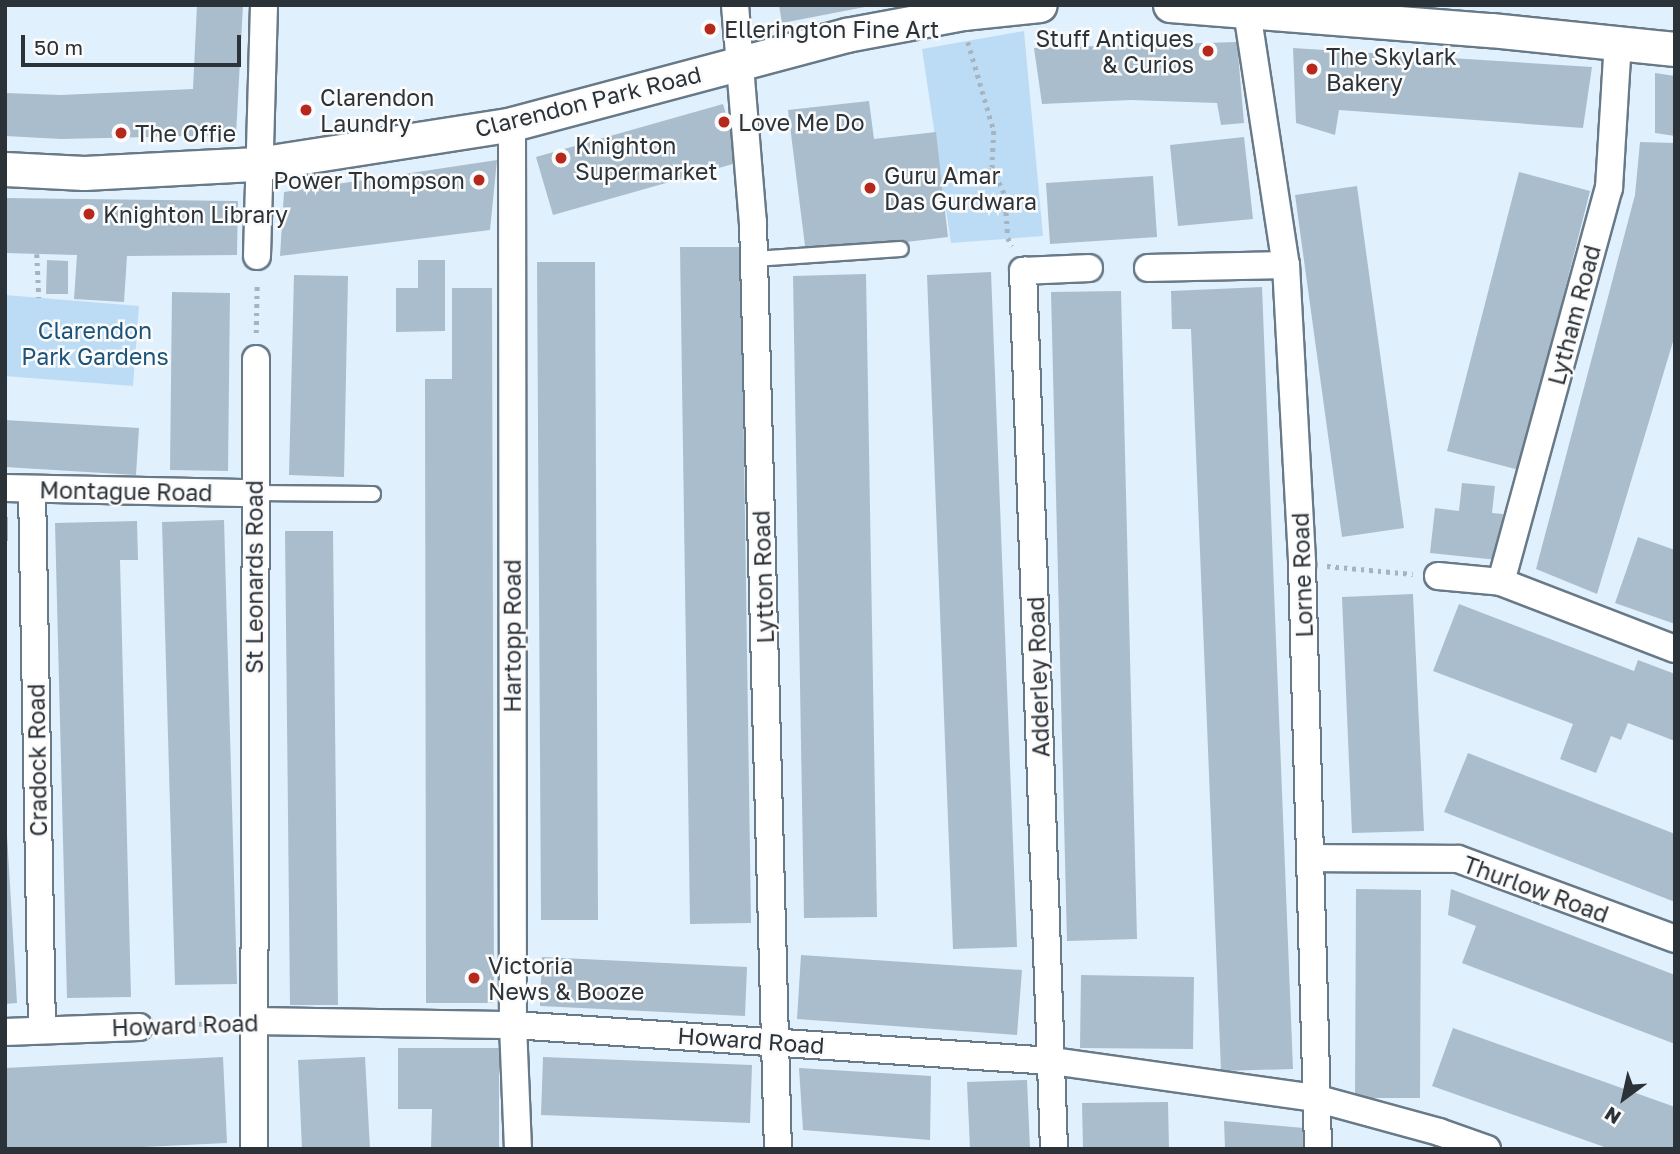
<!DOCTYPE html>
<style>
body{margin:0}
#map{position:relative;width:1680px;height:1154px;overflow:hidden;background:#e1f0fd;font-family:"Golos Text",sans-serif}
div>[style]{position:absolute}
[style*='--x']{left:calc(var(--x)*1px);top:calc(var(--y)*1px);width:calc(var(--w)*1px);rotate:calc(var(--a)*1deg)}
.green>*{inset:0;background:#bcdcf6}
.building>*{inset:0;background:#aabdcc}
.path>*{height:4.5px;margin-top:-2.25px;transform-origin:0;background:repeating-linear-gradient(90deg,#a7b4be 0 3.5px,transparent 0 8.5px)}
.roads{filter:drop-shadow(2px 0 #687987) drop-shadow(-2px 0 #687987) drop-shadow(0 2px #687987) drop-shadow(0 -2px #687987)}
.service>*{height:14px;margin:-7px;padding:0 7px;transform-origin:7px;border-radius:7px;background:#fff}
.minor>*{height:26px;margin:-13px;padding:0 13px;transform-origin:13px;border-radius:13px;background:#fff}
.tertiary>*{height:33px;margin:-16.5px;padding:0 16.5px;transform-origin:16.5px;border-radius:16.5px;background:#fff}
.dots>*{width:19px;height:19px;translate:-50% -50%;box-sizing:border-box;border:4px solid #fbfbfb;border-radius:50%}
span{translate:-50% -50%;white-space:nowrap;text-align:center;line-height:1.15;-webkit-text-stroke:5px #fbfbfb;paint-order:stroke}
.poi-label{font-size:23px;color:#2b3238}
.left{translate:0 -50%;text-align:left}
.right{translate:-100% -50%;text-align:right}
.street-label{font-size:23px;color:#2b3238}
.park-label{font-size:23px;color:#1b537a}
.frame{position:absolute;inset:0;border:7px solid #2b3238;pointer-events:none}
.north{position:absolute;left:1589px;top:1063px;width:70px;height:70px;-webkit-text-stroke:5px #fbfbfb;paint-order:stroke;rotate:213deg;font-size:19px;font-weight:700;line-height:28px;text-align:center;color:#2b3238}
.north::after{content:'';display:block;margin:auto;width:24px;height:32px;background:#2b3238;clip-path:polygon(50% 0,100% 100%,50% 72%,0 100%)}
.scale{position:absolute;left:21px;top:35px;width:220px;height:32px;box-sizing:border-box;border:4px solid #2b3238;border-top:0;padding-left:9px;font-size:21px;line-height:24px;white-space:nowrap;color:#2b3238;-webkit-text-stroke:5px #fbfbfb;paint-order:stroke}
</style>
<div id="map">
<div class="green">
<div style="clip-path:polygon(1024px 31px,1043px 236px,951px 243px,922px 49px)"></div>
<div style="clip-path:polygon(5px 295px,139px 306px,133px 386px,5px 376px)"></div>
</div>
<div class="building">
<div style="clip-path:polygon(197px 5px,243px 5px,236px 135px,61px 139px,5px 136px,5px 93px,61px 95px,193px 89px)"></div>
<div style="clip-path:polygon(779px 5px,864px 5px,865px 7px,782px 23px)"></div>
<div style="clip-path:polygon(1237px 42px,1244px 123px,1221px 125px,1217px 103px,1131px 100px,1042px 104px,1034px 48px)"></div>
<div style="clip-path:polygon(1293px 48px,1592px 67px,1583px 128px,1339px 110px,1335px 135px,1296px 123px)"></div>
<div style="clip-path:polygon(1655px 73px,1675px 76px,1675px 136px,1655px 133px)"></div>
<div style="clip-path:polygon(869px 101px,874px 139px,936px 132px,948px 237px,806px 254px,788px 110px)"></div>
<div style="clip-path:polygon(723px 104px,740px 162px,553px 215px,536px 157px)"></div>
<div style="clip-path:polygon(1244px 137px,1253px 219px,1178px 226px,1170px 145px)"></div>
<div style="clip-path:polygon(1640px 142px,1675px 143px,1675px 335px,1597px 594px,1536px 569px,1635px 195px)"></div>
<div style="clip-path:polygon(497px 160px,490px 230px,280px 256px,284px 192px)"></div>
<div style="clip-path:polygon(1519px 172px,1590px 191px,1519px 470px,1447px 451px)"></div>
<div style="clip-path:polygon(1153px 176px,1157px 237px,1050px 244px,1046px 183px)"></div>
<div style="clip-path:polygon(1357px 186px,1404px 528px,1342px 537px,1295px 195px)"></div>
<div style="clip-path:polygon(5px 198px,238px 201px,237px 255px,127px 256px,124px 302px,74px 299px,77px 255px,5px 253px)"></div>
<div style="clip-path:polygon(680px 247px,741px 247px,751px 923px,690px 924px)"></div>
<div style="clip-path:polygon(47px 260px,68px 261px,68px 294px,46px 294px)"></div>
<div style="clip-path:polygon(418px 260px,445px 260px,445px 331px,396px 332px,396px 288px,418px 288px)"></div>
<div style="clip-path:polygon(537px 262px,595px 262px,598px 920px,541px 920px)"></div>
<div style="clip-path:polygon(991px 272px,1017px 947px,953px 949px,927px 275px)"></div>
<div style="clip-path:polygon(866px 274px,877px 917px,804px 918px,793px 276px)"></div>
<div style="clip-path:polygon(294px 275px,348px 276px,344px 477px,289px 475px)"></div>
<div style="clip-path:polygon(1262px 287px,1293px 1069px,1221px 1071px,1191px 329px,1172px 329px,1171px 291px)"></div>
<div style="clip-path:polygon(452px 288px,492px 288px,494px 1003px,426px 1003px,425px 379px,452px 379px)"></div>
<div style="clip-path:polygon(1121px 291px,1137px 939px,1067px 941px,1051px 292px)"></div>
<div style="clip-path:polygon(172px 292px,230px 293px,228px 471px,170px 470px)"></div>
<div style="clip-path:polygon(5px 420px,139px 428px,136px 475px,5px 467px)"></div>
<div style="clip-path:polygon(1462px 483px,1495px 486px,1492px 513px,1503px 514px,1498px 560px,1430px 553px,1435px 508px,1459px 511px)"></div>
<div style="clip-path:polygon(5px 517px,8px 517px,8px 541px,5px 541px)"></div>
<div style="clip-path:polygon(224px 520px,237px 984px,175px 985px,162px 522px)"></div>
<div style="clip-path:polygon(137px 521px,138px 560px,120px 560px,131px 997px,67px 998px,55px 523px)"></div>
<div style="clip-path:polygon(285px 531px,333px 531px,338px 1005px,290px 1005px)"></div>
<div style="clip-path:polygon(1638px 537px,1675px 550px,1675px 624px,1615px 603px)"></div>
<div style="clip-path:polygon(1413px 594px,1424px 831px,1352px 833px,1342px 597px)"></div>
<div style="clip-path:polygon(1459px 604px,1634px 671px,1638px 660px,1675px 674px,1675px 741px,1628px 723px,1621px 740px,1611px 736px,1596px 773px,1560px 759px,1573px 724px,1433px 671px)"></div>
<div style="clip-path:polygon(1468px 753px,1675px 834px,1675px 902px,1444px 812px)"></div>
<div style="clip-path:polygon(5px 801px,17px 1003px,5px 1004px)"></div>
<div style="clip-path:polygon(1356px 889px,1421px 890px,1420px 1098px,1355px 1098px)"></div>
<div style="clip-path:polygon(1451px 889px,1675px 975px,1675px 1044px,1462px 963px,1476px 926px,1448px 915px)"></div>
<div style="clip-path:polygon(801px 955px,1022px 970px,1017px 1035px,797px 1019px)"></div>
<div style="clip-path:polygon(542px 957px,747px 967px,745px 1016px,540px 1006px)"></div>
<div style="clip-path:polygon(1081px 975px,1194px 977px,1193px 1049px,1080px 1048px)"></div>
<div style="clip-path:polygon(1453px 1028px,1675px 1107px,1675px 1149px,1610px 1149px,1432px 1086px)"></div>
<div style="clip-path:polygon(398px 1048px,499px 1048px,499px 1149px,431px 1149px,432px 1109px,398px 1109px)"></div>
<div style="clip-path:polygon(223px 1057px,227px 1143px,101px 1149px,5px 1149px,5px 1068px)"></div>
<div style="clip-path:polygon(365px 1057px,370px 1149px,302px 1149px,298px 1060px)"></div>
<div style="clip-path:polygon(543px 1057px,752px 1065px,750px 1123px,541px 1115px)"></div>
<div style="clip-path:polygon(799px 1068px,931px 1076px,930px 1140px,803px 1130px)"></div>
<div style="clip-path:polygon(1027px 1080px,1030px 1149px,970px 1149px,967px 1082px)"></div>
<div style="clip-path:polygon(1168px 1102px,1169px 1149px,1083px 1149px,1082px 1103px)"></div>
<div style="clip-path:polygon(1224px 1121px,1304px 1128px,1305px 1149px,1225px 1149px)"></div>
</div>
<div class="path">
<div style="--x:968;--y:42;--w:93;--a:73.7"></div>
<div style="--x:994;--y:131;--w:36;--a:93"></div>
<div style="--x:992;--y:167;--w:31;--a:65"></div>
<div style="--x:1005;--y:195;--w:43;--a:86"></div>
<div style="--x:1008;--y:238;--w:9;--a:63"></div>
<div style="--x:37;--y:254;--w:44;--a:87.4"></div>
<div style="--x:256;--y:333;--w:51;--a:-88.9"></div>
<div style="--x:1327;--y:566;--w:86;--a:5.3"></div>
<div style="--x:165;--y:1026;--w:64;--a:-3.6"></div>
</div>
<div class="roads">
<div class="service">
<div style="--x:754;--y:259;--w:147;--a:-3.9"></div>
<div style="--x:254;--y:493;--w:119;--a:0.5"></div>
</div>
<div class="minor">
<div style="--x:735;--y:5;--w:218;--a:85.3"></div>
<div style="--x:753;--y:222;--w:927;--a:88.46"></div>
<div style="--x:1246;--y:5;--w:263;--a:81.3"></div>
<div style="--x:1286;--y:265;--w:299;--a:86.9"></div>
<div style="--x:1302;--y:564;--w:585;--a:88.43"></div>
<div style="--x:512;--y:124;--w:901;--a:89.94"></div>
<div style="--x:513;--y:1025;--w:124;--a:87.7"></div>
<div style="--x:257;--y:256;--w:251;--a:-88.4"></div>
<div style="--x:1148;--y:268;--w:138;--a:-1.2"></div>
<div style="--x:5;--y:488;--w:249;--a:1.2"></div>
<div style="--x:32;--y:489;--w:541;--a:88.94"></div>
<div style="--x:1438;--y:576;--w:63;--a:5.4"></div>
<div style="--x:1501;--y:582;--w:186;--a:21.1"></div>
<div style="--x:1501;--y:582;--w:409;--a:-74.7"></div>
<div style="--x:1609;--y:188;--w:146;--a:-86.5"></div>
<div style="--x:1310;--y:858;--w:148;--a:0.4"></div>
<div style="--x:1458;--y:859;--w:231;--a:20.2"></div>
<div style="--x:254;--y:1021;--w:259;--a:0.9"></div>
<div style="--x:513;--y:1025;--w:540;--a:3.82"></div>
<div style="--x:1052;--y:1061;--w:266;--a:8"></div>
<div style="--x:1315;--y:1098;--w:129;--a:15.3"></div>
<div style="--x:1439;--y:1132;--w:51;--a:19.5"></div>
<div style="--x:5;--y:1032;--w:134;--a:-2.1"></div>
<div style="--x:254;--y:1149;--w:790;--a:-89.85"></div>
<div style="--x:1054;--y:1149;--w:879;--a:-92.02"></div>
<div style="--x:1023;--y:271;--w:66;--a:-2.6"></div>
</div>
<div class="tertiary">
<div style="--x:1170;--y:5;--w:322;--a:4.5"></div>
<div style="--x:1491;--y:30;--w:185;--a:5.9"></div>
<div style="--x:5;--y:169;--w:79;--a:2.9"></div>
<div style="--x:84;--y:173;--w:174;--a:-3"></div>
<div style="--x:258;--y:164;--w:257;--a:-8.9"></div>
<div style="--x:512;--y:124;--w:346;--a:-14.9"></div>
<div style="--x:846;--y:35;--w:119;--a:-10.6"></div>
<div style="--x:963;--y:13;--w:77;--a:-5.9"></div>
</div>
</div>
<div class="dots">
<div style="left:710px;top:29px;background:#b6271c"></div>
<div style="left:1208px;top:51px;background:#b6271c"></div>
<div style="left:1312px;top:69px;background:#b6271c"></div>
<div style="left:306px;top:110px;background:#b6271c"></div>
<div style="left:724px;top:122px;background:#b6271c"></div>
<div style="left:121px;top:133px;background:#b6271c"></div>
<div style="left:561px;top:158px;background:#b6271c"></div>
<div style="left:479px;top:180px;background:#b6271c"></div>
<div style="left:870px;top:188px;background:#b6271c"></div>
<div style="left:89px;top:214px;background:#b6271c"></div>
<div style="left:474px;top:978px;background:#b6271c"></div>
</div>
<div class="poi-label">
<span class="left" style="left:724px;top:29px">Ellerington Fine Art</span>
<span class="right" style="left:1194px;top:51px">Stuff Antiques<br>&amp; Curios</span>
<span class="left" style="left:1326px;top:69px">The Skylark<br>Bakery</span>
<span class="left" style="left:320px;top:110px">Clarendon<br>Laundry</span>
<span class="left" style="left:738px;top:122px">Love Me Do</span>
<span class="left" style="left:135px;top:133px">The Offie</span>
<span class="left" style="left:575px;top:158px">Knighton<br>Supermarket</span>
<span class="left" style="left:884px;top:188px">Guru Amar<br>Das Gurdwara</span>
<span class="right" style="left:465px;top:180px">Power Thompson</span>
<span class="left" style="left:103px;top:214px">Knighton Library</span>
<span class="left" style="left:488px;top:978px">Victoria<br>News &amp; Booze</span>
</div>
<div class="street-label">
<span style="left:588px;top:101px;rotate:-14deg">Clarendon Park Road</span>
<span style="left:1574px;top:315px;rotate:-75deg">Lytham Road</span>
<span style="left:126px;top:491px;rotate:1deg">Montague Road</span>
<span style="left:1302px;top:575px;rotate:-92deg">Lorne Road</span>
<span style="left:254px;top:577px;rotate:-90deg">St Leonards Road</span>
<span style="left:763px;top:577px;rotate:-92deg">Lytton Road</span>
<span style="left:512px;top:636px;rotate:-90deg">Hartopp Road</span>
<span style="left:1038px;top:677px;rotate:-92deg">Adderley Road</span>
<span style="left:37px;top:760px;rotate:-91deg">Cradock Road</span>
<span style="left:1536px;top:889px;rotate:20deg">Thurlow Road</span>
<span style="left:185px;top:1025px;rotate:-2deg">Howard Road</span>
<span style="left:751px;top:1040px;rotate:4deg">Howard Road</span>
</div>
<div class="park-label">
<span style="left:95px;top:343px">Clarendon<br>Park Gardens</span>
</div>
<div class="frame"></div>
<div class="north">N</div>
<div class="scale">50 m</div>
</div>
